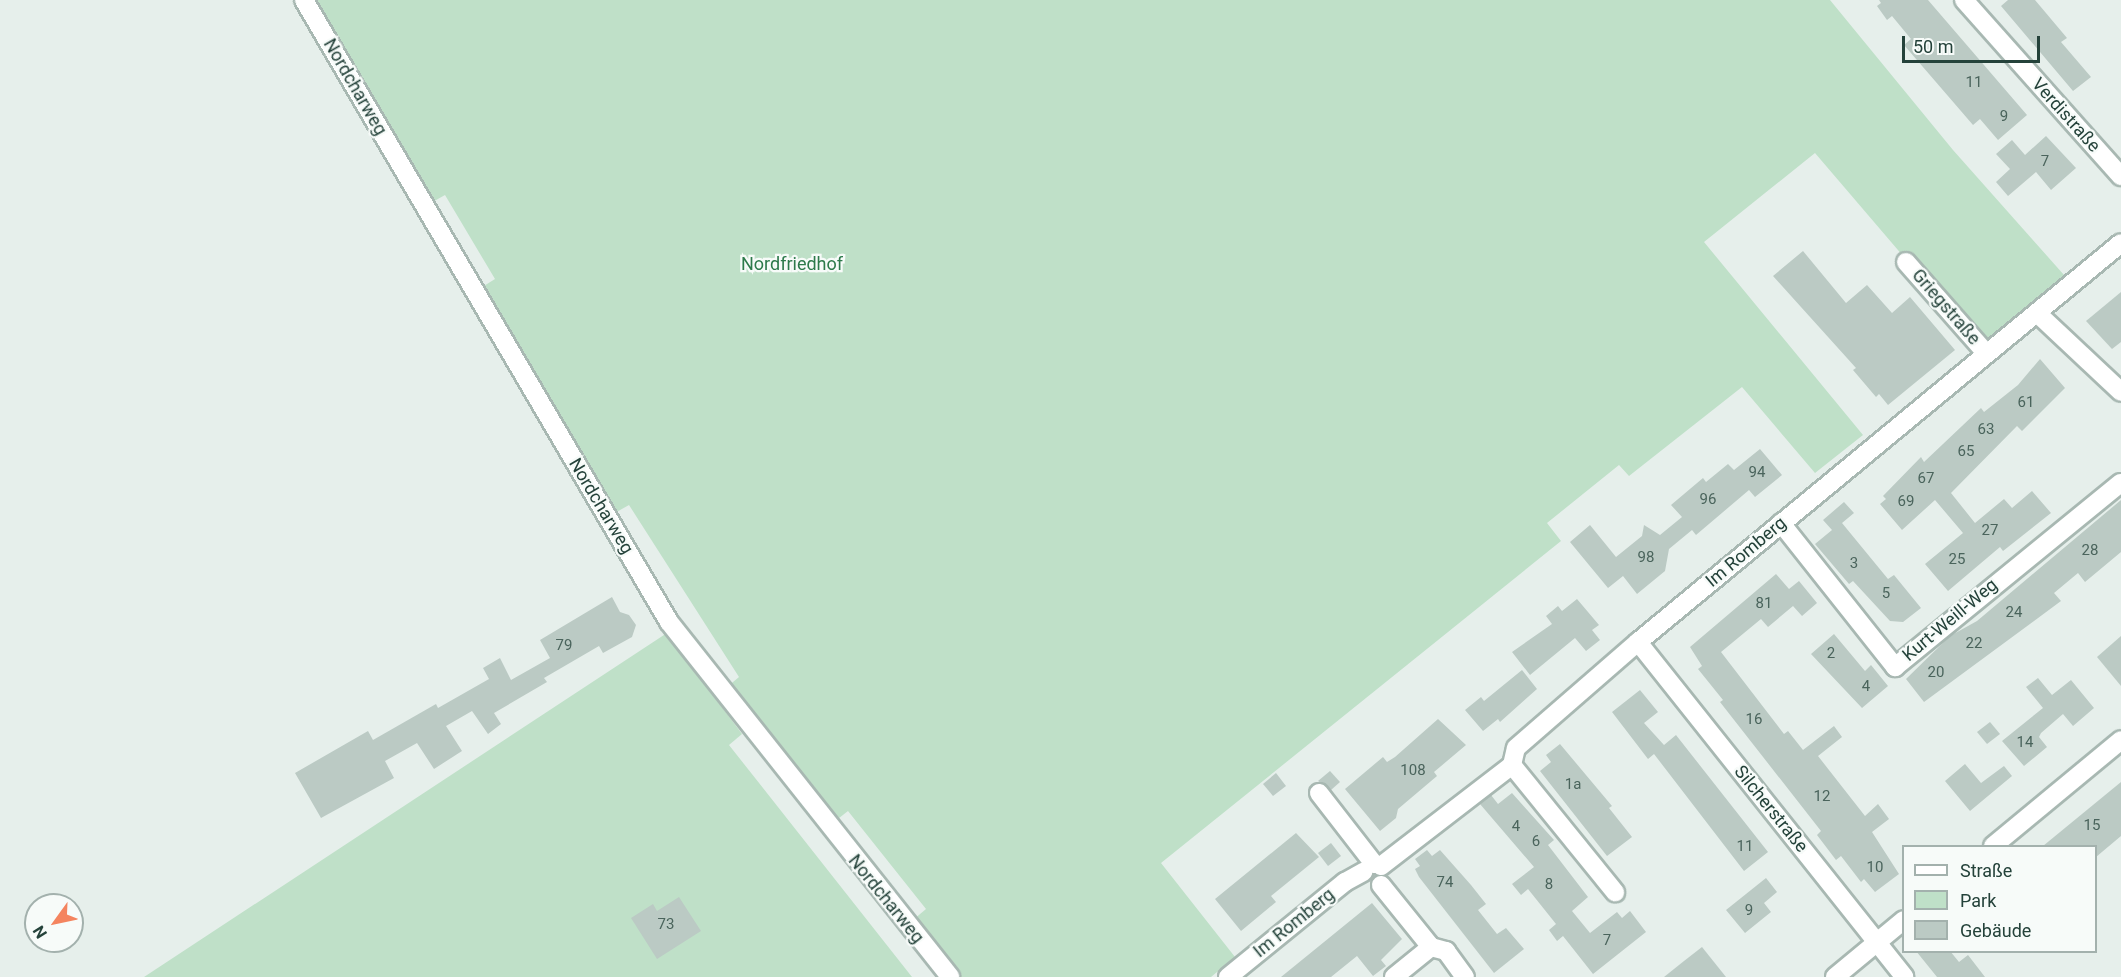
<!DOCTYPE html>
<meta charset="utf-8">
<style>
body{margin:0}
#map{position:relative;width:2121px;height:977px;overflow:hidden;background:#e6efeb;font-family:Roboto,sans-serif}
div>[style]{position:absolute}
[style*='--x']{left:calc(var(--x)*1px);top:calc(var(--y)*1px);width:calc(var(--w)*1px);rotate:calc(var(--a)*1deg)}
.green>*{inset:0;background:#bfe0c8}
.building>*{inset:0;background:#bbcac4}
.roads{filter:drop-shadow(2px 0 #a8b8b2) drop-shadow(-2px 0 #a8b8b2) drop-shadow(0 2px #a8b8b2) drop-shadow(0 -2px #a8b8b2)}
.street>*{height:18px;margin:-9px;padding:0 9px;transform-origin:9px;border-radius:9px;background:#fff}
span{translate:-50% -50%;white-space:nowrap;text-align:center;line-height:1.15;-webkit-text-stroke:4.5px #f7fbf9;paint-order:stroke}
.number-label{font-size:15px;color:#4a645c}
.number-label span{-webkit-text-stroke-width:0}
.street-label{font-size:18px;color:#24423a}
.park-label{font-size:18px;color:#2d7a4b}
.legend{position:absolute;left:1902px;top:845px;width:195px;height:108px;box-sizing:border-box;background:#f7fbf9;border:2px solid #a3b1ad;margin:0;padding:8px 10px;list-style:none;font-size:18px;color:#24423a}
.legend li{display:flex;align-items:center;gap:12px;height:30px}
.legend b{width:30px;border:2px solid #a3b1ad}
.north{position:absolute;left:24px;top:893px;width:60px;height:60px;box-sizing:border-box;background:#f7fbf9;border:2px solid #a3b1ad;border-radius:50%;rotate:237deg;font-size:16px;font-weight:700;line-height:24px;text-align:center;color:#24423a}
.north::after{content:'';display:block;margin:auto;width:21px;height:27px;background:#f4845f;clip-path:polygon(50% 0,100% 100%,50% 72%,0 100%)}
.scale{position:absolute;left:1902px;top:36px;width:138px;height:27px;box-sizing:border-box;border:3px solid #24423a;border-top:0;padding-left:8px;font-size:18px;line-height:21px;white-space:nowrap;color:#24423a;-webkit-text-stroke:4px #f7fbf9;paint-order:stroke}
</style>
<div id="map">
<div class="green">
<div style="clip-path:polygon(310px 0,1830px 0,1953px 150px,2072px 284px,1986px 353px,1815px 153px,1704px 242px,1863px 435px,1815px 473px,1742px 387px,1629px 476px,1619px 465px,1547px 523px,1561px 541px,1161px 863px,1235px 957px,1211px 977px,960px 977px,913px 920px,926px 909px,848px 811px,834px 822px,726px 688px,739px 677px,629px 505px,613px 514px,479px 289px,495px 279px,445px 195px,429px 204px)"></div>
<div style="clip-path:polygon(667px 633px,742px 734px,729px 745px,912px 977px,144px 977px)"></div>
</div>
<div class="building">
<div style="clip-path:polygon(1879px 0,1928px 0,2027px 115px,1998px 140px,1980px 119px,1973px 125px,1904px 45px,1911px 39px,1892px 16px,1887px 20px,1877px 6px,1881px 3px)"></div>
<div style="clip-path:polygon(2008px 0,2035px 0,2067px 38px,2061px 42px,2091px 77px,2073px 91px,2001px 6px)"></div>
<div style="clip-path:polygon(2046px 136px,2076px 168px,2051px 190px,2036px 172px,2008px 196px,1996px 182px,2010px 169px,1996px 154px,2012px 140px,2025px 155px)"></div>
<div style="clip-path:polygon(1803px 251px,1846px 303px,1867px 285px,1892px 313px,1910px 297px,1955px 350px,1888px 405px,1879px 394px,1876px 397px,1853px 370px,1856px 368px,1773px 276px)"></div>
<div style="clip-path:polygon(2121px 292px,2121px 342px,2112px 349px,2086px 321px)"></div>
<div style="clip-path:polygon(2040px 359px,2065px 388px,2022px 431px,2017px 426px,1951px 493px,1975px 523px,2004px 499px,2012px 508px,2032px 491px,2051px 513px,2003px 551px,2000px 547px,1948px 591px,1925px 564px,1963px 533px,1935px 500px,1902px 530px,1880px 504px,1886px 499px,1883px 496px,1921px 457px,1924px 462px,1981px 408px,1984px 412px,2018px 385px)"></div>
<div style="clip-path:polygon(1760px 449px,1782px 475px,1755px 497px,1749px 490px,1696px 535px,1692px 530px,1669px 549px,1665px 571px,1637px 594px,1623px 576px,1608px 588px,1570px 542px,1590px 525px,1616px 557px,1642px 536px,1644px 525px,1660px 535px,1682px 517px,1671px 505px,1703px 478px,1706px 482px,1728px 464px,1734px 470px)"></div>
<div style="clip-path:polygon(2121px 500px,2121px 552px,2085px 582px,2078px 573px,2054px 593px,2061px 601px,1924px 702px,1906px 679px,1950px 636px,1977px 621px)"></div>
<div style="clip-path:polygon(1844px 502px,1854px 513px,1842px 523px,1888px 579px,1894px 575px,1921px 608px,1903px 622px,1890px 621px,1853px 581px,1849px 584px,1815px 544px,1832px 530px,1823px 520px)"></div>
<div style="clip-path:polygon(1776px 574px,1789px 589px,1799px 581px,1817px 603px,1802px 616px,1793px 606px,1768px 627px,1761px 619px,1721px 652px,1784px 734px,1788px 731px,1803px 750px,1834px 726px,1842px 737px,1818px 756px,1865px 816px,1878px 804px,1889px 819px,1872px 832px,1899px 874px,1875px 892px,1864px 879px,1861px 882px,1841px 856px,1836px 860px,1817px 835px,1821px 831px,1720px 702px,1723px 700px,1698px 669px,1702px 666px,1690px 647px)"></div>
<div style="clip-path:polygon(612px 597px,620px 612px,629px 615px,636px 625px,632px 637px,603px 653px,599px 646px,544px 678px,547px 682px,494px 713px,501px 724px,488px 734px,472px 711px,446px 726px,462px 751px,434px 769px,417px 743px,385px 761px,394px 778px,321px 818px,295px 773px,368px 731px,373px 740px,436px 704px,438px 708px,489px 679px,483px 668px,500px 658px,511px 680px,550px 658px,540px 640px)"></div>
<div style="clip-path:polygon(1577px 599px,1599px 625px,1592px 630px,1600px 640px,1586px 651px,1575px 638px,1530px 675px,1512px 652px,1552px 624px,1546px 616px,1558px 606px,1562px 611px)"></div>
<div style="clip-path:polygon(1834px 634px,1865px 671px,1871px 665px,1888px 686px,1862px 708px,1811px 654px)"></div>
<div style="clip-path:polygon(2121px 636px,2121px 686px,2097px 657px)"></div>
<div style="clip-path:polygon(1522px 670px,1537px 689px,1500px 722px,1498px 719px,1483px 731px,1465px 710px,1481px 697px,1484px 701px)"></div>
<div style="clip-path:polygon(2038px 678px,2052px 695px,2071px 680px,2094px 708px,2073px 726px,2063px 714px,2041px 733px,2039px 737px,2047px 747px,2024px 766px,2002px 741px,2043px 708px,2026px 687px)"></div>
<div style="clip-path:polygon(1640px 690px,1658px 712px,1644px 723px,1664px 745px,1676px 735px,1768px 852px,1744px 871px,1654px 754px,1648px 759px,1612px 712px)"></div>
<div style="clip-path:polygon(1438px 719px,1466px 745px,1434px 772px,1437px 776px,1398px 809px,1396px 818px,1380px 831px,1345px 789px,1383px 757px,1387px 762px,1395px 757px)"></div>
<div style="clip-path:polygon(1990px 722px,2000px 734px,1987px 744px,1977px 732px)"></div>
<div style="clip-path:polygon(1560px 744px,1612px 806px,1609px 808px,1632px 837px,1607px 856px,1540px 771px,1551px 762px,1546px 755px)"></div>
<div style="clip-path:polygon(1965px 764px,1981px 783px,2004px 766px,2012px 776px,1970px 811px,1945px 781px)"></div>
<div style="clip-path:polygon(1330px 771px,1340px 782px,1331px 790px,1318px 781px)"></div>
<div style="clip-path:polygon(1276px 773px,1286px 786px,1273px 796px,1263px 784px)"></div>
<div style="clip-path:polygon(2121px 782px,2121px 836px,2096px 857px,2096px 846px,2043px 846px)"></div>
<div style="clip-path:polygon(1512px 793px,1554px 840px,1548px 845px,1588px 897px,1572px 911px,1590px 933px,1617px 912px,1622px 918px,1630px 911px,1646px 932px,1593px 974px,1563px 936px,1557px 941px,1549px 930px,1556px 924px,1528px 889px,1521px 895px,1512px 884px,1534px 867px,1480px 804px,1491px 795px,1498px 804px)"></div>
<div style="clip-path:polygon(1296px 833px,1319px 857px,1271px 896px,1276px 902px,1241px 931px,1215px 899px)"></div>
<div style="clip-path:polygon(1331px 843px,1341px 856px,1328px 866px,1318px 853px)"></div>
<div style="clip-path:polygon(1427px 850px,1432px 856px,1440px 850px,1471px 885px,1486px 904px,1478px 910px,1497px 934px,1506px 928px,1524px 949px,1494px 973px,1419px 877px,1415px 869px,1420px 866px,1415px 859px)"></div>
<div style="clip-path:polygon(1766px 878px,1777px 892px,1764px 903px,1771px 912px,1745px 933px,1726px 910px)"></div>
<div style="clip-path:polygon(679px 897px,701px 931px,657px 959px,631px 918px,653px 904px,657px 911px)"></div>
<div style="clip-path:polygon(1372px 903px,1402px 939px,1381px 960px,1386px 966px,1373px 976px,1357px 956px,1331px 977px,1281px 977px)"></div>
<div style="clip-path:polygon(1702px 947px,1726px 977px,1664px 977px,1684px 961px)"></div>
<div style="clip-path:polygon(1916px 951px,1950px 951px,1959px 962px,1968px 955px,1985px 977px,1937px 977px)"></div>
</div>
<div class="roads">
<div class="street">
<div style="--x:304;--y:0;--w:721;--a:59.59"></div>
<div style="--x:669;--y:622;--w:453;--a:51.6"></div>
<div style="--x:1964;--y:0;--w:236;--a:48.3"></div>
<div style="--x:1906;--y:262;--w:121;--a:48.7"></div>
<div style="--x:2037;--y:313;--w:115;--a:43.2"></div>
<div style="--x:1781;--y:523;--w:184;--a:51.6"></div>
<div style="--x:1895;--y:667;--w:291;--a:-39.2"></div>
<div style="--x:1638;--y:642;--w:428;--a:51.5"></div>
<div style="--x:1512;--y:765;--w:164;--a:51"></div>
<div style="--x:1319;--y:793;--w:90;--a:52.2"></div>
<div style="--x:1993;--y:846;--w:166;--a:-39.6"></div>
<div style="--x:1381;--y:866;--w:165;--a:-37.6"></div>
<div style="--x:1512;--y:765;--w:17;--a:-77"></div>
<div style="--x:1516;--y:748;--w:162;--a:-41"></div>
<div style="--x:1638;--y:642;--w:626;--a:-39.56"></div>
<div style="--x:1381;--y:885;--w:80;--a:51.1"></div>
<div style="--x:1431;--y:947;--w:16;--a:15"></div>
<div style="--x:1446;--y:951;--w:32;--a:54"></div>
<div style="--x:1228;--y:977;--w:151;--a:-39.1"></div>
<div style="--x:1345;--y:882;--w:21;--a:-29"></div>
<div style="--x:1394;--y:977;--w:48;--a:-39"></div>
<div style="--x:1835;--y:977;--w:89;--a:-39.6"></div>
</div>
</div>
<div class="number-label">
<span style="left:1974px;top:83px">11</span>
<span style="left:2004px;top:117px">9</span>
<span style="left:2045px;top:162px">7</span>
<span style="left:2026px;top:403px">61</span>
<span style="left:1986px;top:430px">63</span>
<span style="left:1966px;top:452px">65</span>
<span style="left:1757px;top:473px">94</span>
<span style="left:1926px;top:479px">67</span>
<span style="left:1708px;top:500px">96</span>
<span style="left:1906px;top:502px">69</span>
<span style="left:1990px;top:531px">27</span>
<span style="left:2090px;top:551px">28</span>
<span style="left:1646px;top:558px">98</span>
<span style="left:1957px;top:560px">25</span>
<span style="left:1854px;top:564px">3</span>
<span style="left:1886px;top:594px">5</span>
<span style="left:1764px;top:604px">81</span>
<span style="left:2014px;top:613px">24</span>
<span style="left:1974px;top:644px">22</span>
<span style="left:564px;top:646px">79</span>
<span style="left:1831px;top:654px">2</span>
<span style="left:1936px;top:673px">20</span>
<span style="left:1866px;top:687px">4</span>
<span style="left:1754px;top:720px">16</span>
<span style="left:2025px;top:743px">14</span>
<span style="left:1413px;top:771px">108</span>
<span style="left:1573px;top:785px">1a</span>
<span style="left:1822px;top:797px">12</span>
<span style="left:2092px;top:826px">15</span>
<span style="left:1516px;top:827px">4</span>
<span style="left:1536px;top:842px">6</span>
<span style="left:1745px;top:847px">11</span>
<span style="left:1875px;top:868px">10</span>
<span style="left:1445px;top:883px">74</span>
<span style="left:1549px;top:885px">8</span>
<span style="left:1749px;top:911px">9</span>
<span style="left:666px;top:925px">73</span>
<span style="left:1607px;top:941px">7</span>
</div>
<div class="street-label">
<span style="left:355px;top:87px;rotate:60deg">Nordcharweg</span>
<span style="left:2066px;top:115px;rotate:48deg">Verdistraße</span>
<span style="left:1946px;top:307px;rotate:49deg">Griegstraße</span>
<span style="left:601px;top:506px;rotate:59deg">Nordcharweg</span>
<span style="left:1746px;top:552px;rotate:-40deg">Im Romberg</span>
<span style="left:1950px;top:620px;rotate:-40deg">Kurt-Weill-Weg</span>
<span style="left:1771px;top:809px;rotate:51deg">Silcherstraße</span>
<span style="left:886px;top:899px;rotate:51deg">Nordcharweg</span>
<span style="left:1294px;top:923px;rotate:-39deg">Im Romberg</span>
</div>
<div class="park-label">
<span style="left:792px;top:264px">Nordfriedhof</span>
</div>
<ul class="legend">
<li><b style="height:8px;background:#fff"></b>Straße</li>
<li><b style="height:16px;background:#bfe0c8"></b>Park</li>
<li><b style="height:16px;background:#bbcac4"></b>Gebäude</li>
</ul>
<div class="north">N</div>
<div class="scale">50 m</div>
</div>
